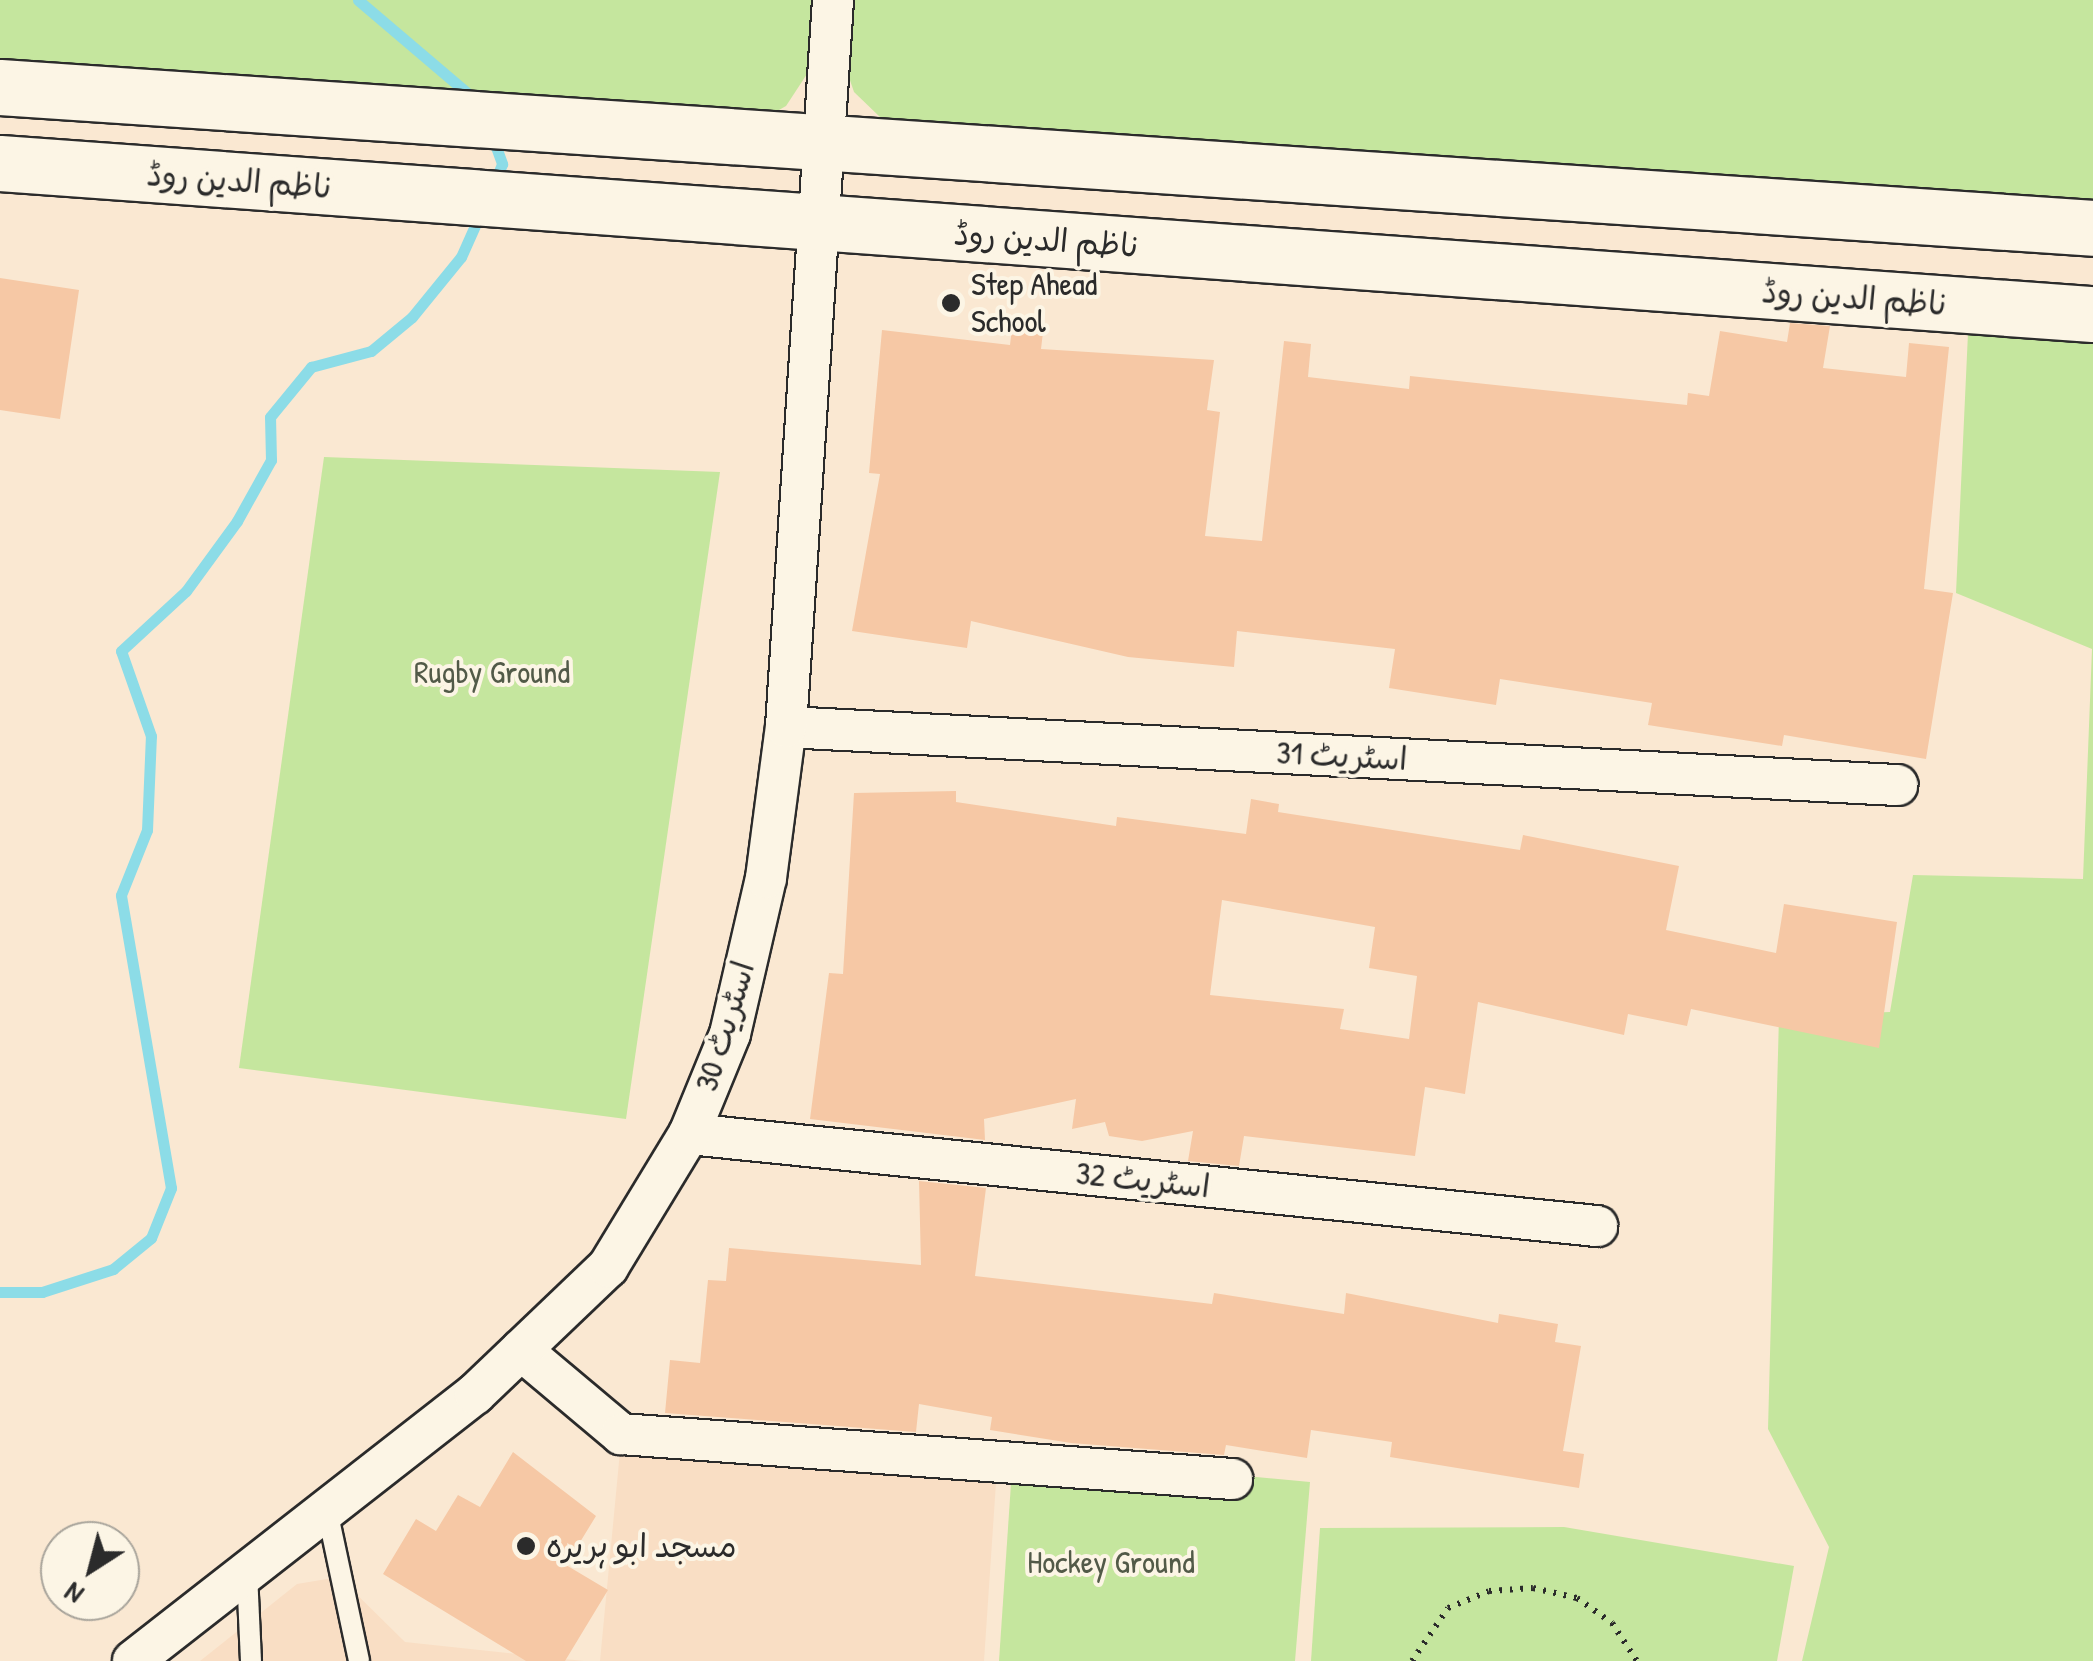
<!DOCTYPE html>
<meta charset="utf-8">
<style>
body{margin:0}
#map{position:relative;width:2093px;height:1661px;overflow:hidden;background:#fae8d2;font-family:"Patrick Hand","Playpen Sans Arabic",sans-serif}
div>[style]{position:absolute}
[style*='--x']{left:calc(var(--x)*1px);top:calc(var(--y)*1px);width:calc(var(--w)*1px);rotate:calc(var(--a)*1deg)}
.built>*{inset:0;background:#f9dec4}
.green>*{inset:0;background:#c5e69e}
.stream>*{height:11px;margin:-5.5px;padding:0 5.5px;transform-origin:5.5px;border-radius:5.5px;background:#8cdce7}
.building>*{inset:0;background:#f6c8a5}
.path>*{height:6px;margin-top:-3px;transform-origin:0;background:repeating-linear-gradient(90deg,#2b2b2b 0 2.5px,transparent 0 10.5px)}
.roads{filter:drop-shadow(2px 0 #2b2b2b) drop-shadow(-2px 0 #2b2b2b) drop-shadow(0 2px #2b2b2b) drop-shadow(0 -2px #2b2b2b)}
.lane>*{height:20px;margin:-10px;padding:0 10px;transform-origin:10px;border-radius:10px;background:#fcf5e5}
.street>*{height:40px;margin:-20px;padding:0 20px;transform-origin:20px;border-radius:20px;background:#fcf5e5}
.primary>*{height:55px;margin:-27.5px;padding:0 27.5px;transform-origin:27.5px;border-radius:27.5px;background:#fcf5e5}
.dots>*{width:28px;height:28px;translate:-50% -50%;box-sizing:border-box;border:5px solid #fcf5e5;border-radius:50%}
span{translate:-50% -50%;white-space:nowrap;text-align:center;line-height:1.15;-webkit-text-stroke:8px #fcf5e5;paint-order:stroke}
.street-label{font-size:32px;color:#2b2b2b}
.poi-label{font-size:32px;color:#2b2b2b}
.left{translate:0 -50%;text-align:left}
.park-label{font-size:32px;color:#525a48}
.north{position:absolute;left:40px;top:1521px;width:100px;height:100px;box-sizing:border-box;background:#fcf5e5;border:2px solid #a8a49b;border-radius:50%;rotate:216deg;font-size:28px;font-weight:700;line-height:40px;text-align:center;color:#2b2b2b}
.north::after{content:'';display:block;margin:auto;width:35px;height:45px;background:#2b2b2b;clip-path:polygon(50% 0,100% 100%,50% 72%,0 100%)}
</style>
<div id="map">
<div class="built">
<div style="clip-path:polygon(621px 1441px,998px 1453px,984px 1661px,600px 1661px)"></div>
<div style="clip-path:polygon(339px 1577px,405px 1642px,584px 1661px,200px 1661px,297px 1584px)"></div>
</div>
<div class="green">
<div style="clip-path:polygon(0 0,811px 0,809px 71px,786px 106px,747px 128px,0 74px)"></div>
<div style="clip-path:polygon(846px 0,2093px 0,2093px 209px,973px 136px,881px 118px,854px 92px,843px 60px)"></div>
<div style="clip-path:polygon(1968px 333px,2093px 343px,2093px 1661px,1802px 1661px,1829px 1547px,1768px 1429px,1779px 1016px,1890px 1012px,1913px 875px,2083px 879px,2092px 649px,1956px 593px)"></div>
<div style="clip-path:polygon(324px 457px,720px 472px,626px 1119px,239px 1068px)"></div>
<div style="clip-path:polygon(1013px 1454px,1310px 1482px,1295px 1661px,999px 1661px)"></div>
<div style="clip-path:polygon(1564px 1527px,1794px 1566px,1777px 1661px,1311px 1661px,1320px 1528px)"></div>
</div>
<div class="stream">
<div style="--x:358;--y:0;--w:157;--a:40.4"></div>
<div style="--x:491;--y:133;--w:33;--a:70"></div>
<div style="--x:502;--y:164;--w:24;--a:112"></div>
<div style="--x:0;--y:1292;--w:42;--a:0"></div>
<div style="--x:42;--y:1292;--w:75;--a:-17.9"></div>
<div style="--x:113;--y:1269;--w:49;--a:-39.2"></div>
<div style="--x:151;--y:1238;--w:54;--a:-68.2"></div>
<div style="--x:171;--y:1188;--w:297;--a:-99.7"></div>
<div style="--x:121;--y:895;--w:70;--a:-68.2"></div>
<div style="--x:147;--y:830;--w:94;--a:-87.6"></div>
<div style="--x:151;--y:736;--w:90;--a:-109.4"></div>
<div style="--x:121;--y:651;--w:88;--a:-42.7"></div>
<div style="--x:186;--y:591;--w:87;--a:-53.9"></div>
<div style="--x:237;--y:521;--w:70;--a:-60.9"></div>
<div style="--x:271;--y:460;--w:43;--a:-91.3"></div>
<div style="--x:270;--y:417;--w:65;--a:-50.6"></div>
<div style="--x:311;--y:367;--w:62;--a:-14.9"></div>
<div style="--x:371;--y:351;--w:53;--a:-39.7"></div>
<div style="--x:412;--y:317;--w:77;--a:-50.8"></div>
<div style="--x:461;--y:257;--w:49;--a:-66"></div>
</div>
<div class="building">
<div style="clip-path:polygon(0 278px,79px 290px,60px 419px,0 410px)"></div>
<div style="clip-path:polygon(1013px 320px,1044px 324px,1041px 349px,1214px 360px,1207px 410px,1220px 412px,1205px 536px,1262px 541px,1284px 341px,1311px 344px,1308px 377px,1409px 389px,1410px 376px,1687px 405px,1688px 393px,1709px 396px,1720px 331px,1787px 342px,1790px 323px,1830px 326px,1823px 368px,1906px 377px,1909px 343px,1949px 347px,1924px 589px,1953px 593px,1926px 759px,1784px 735px,1782px 746px,1648px 725px,1652px 703px,1500px 679px,1496px 705px,1389px 688px,1395px 649px,1237px 631px,1234px 667px,1128px 657px,971px 621px,967px 648px,852px 631px,880px 474px,869px 473px,882px 330px,1010px 345px)"></div>
<div style="clip-path:polygon(evenodd,956px 791px,956px 802px,1116px 826px,1117px 817px,1246px 834px,1251px 799px,1279px 804px,1278px 812px,1520px 850px,1523px 835px,1679px 866px,1666px 930px,1776px 953px,1784px 904px,1897px 922px,1879px 1048px,1691px 1009px,1687px 1026px,1628px 1014px,1624px 1035px,1478px 1002px,1465px 1094px,1425px 1087px,1415px 1156px,1244px 1136px,1239px 1166px,1188px 1161px,1193px 1131px,1142px 1141px,1109px 1136px,1105px 1122px,1072px 1129px,1076px 1099px,984px 1119px,985px 1140px,810px 1119px,829px 973px,843px 974px,854px 793px,956px 791px,1222px 900px,1375px 927px,1369px 968px,1417px 976px,1409px 1039px,1340px 1029px,1344px 1009px,1210px 995px,1222px 900px)"></div>
<div style="clip-path:polygon(919px 1181px,986px 1188px,975px 1276px,1212px 1304px,1214px 1293px,1344px 1314px,1346px 1293px,1498px 1323px,1499px 1314px,1558px 1324px,1555px 1342px,1581px 1346px,1563px 1451px,1584px 1454px,1579px 1488px,1390px 1457px,1392px 1442px,1311px 1430px,1307px 1458px,1226px 1445px,1224px 1455px,1071px 1443px,990px 1430px,992px 1417px,919px 1404px,916px 1432px,665px 1413px,670px 1360px,700px 1363px,708px 1280px,726px 1281px,729px 1248px,921px 1265px)"></div>
<div style="clip-path:polygon(513px 1452px,596px 1516px,566px 1565px,608px 1590px,565px 1661px,526px 1661px,383px 1574px,416px 1519px,436px 1531px,458px 1495px,480px 1507px)"></div>
</div>
<div class="path">
<div style="--x:1412;--y:1661;--w:64;--a:-55.8"></div>
<div style="--x:1448;--y:1608;--w:44;--a:-22.5"></div>
<div style="--x:1489;--y:1591;--w:44;--a:-3.9"></div>
<div style="--x:1533;--y:1588;--w:45;--a:12.8"></div>
<div style="--x:1577;--y:1598;--w:43;--a:35.5"></div>
<div style="--x:1612;--y:1623;--w:45;--a:56.7"></div>
</div>
<div class="roads">
<div class="lane">
<div style="--x:327;--y:1510;--w:154;--a:78"></div>
<div style="--x:247;--y:1573;--w:88;--a:87.4"></div>
</div>
<div class="street">
<div style="--x:786;--y:727;--w:1113;--a:2.99"></div>
<div style="--x:689;--y:1134;--w:913;--a:5.79"></div>
<div style="--x:521;--y:1350;--w:131;--a:40"></div>
<div style="--x:621;--y:1434;--w:613;--a:4.21"></div>
<div style="--x:133;--y:1661;--w:434;--a:-38"></div>
<div style="--x:475;--y:1394;--w:184;--a:-43.7"></div>
<div style="--x:608;--y:1267;--w:156;--a:-58.7"></div>
<div style="--x:689;--y:1134;--w:108;--a:-67.7"></div>
<div style="--x:730;--y:1034;--w:160;--a:-77"></div>
<div style="--x:766;--y:878;--w:152;--a:-82.5"></div>
<div style="--x:786;--y:727;--w:729;--a:-86.3"></div>
</div>
<div class="primary">
<div style="--x:0;--y:87;--w:2098;--a:3.85"></div>
<div style="--x:0;--y:163;--w:2098;--a:4.13"></div>
</div>
</div>
<div class="dots">
<div style="left:951px;top:303px;background:#2b2b2b"></div>
<div style="left:526px;top:1546px;background:#2b2b2b"></div>
</div>
<div class="street-label">
<span style="left:239px;top:181px;rotate:4deg">ناظم الدین روڈ</span>
<span style="left:1046px;top:240px;rotate:4deg">ناظم الدین روڈ</span>
<span style="left:1854px;top:298px;rotate:4deg">ناظم الدین روڈ</span>
<span style="left:1342px;top:756px;rotate:3deg">اسٹریٹ 31</span>
<span style="left:725px;top:1026px;rotate:-73deg">اسٹریٹ 30</span>
<span style="left:1143px;top:1180px;rotate:6deg">اسٹریٹ 32</span>
</div>
<div class="poi-label">
<span class="left" style="left:971px;top:303px">Step Ahead<br>School</span>
<span class="left" style="left:546px;top:1546px">مسجد ابو ہریرہ</span>
</div>
<div class="park-label">
<span style="left:492px;top:672px">Rugby Ground</span>
<span style="left:1111px;top:1562px">Hockey Ground</span>
</div>
<div class="north">N</div>
</div>
